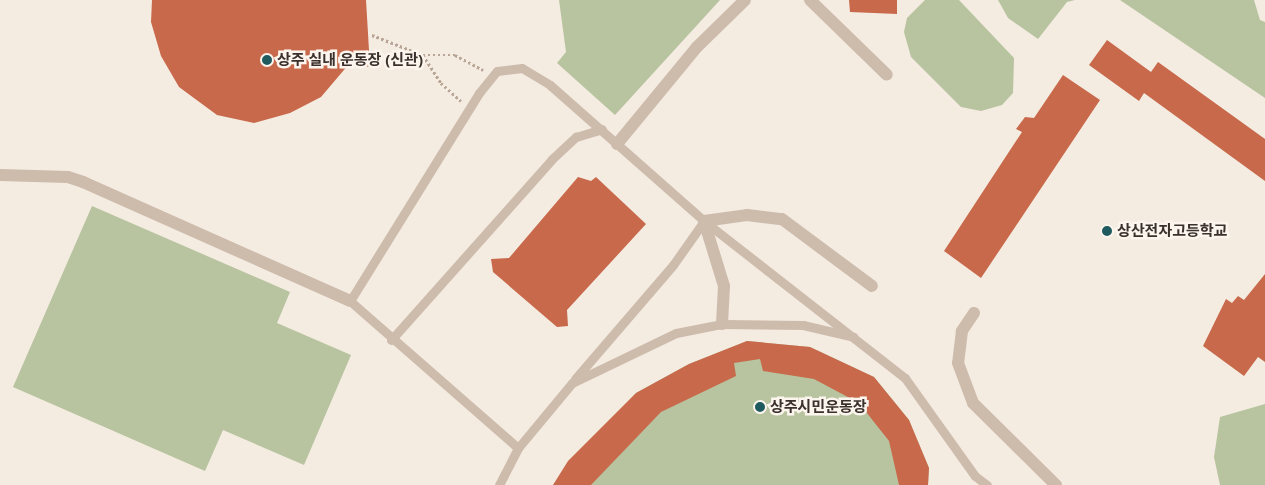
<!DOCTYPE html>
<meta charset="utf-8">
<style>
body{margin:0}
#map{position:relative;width:1265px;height:485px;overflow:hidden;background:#f4ebe1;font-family:"Open Sans","Noto Sans KR",sans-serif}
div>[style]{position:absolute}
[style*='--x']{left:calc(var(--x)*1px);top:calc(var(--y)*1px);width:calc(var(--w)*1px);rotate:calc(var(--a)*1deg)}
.green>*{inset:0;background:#b8c4a0}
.building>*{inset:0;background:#c8694b}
.path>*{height:2.5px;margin-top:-1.25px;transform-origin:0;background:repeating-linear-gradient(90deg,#b9a596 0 2.5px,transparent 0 5px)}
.service>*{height:9px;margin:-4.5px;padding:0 4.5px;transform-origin:4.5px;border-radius:4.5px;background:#cdbbac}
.minor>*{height:12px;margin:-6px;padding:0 6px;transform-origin:6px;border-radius:6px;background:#cdbbac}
.dots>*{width:14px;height:14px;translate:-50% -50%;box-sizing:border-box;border:2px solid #fbf5ee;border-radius:50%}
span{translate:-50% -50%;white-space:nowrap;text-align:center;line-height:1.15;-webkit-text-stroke:5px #fbf5ee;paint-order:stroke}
.poi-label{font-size:15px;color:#3b302b;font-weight:700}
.left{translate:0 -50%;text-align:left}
</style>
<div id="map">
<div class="green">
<div style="clip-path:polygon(559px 0,720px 0,615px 115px,557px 63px,566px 52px)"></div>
<div style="clip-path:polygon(925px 0,959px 0,1014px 58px,1013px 93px,1002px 105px,981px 111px,961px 107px,911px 57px,904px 32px,907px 18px)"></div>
<div style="clip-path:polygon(998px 0,1075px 0,1067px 2px,1038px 39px,1008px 18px)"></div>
<div style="clip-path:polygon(1120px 0,1254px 0,1260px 20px,1265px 22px,1265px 98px)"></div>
<div style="clip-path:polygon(92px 206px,290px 292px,277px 323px,351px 355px,304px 465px,223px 430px,205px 471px,13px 387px)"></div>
<div style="clip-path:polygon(747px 341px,810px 347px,874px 377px,909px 420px,929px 468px,928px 485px,553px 485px,636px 393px,689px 364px)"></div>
<div style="clip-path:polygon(1265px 404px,1265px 485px,1220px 485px,1214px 457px,1220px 417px)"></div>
</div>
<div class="building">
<div style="clip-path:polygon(152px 0,366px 0,370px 67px,349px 64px,321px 97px,290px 113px,254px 123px,217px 115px,179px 87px,161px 56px,151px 22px)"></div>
<div style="clip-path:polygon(849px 0,897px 0,897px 14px,850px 12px)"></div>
<div style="clip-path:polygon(1107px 40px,1151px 72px,1158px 62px,1265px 139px,1265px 181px,1144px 93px,1139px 101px,1089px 65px)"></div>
<div style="clip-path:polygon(1063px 75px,1100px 100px,981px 278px,944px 251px,1022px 132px,1016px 129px,1025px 117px,1034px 118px)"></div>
<div style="clip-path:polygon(578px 177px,591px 181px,596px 177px,646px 224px,567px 310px,568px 326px,557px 327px,493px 272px,491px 259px,509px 258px)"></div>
<div style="clip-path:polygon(1265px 274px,1265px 362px,1258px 357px,1244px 376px,1203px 346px,1226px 299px,1232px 303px,1238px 296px,1244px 300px)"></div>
<div style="clip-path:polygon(747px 341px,810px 347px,874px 377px,909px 420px,929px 468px,928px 485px,899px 485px,889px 441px,859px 403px,814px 379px,763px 371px,760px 359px,734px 363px,736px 376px,661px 412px,591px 485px,553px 485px,568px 461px,636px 393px,689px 364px)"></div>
</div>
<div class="path">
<div style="--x:372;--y:35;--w:55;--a:21.4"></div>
<div style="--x:423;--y:55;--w:32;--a:0"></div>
<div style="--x:455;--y:55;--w:32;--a:28"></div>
<div style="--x:423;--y:55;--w:33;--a:57"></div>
<div style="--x:441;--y:83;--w:27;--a:42"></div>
</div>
<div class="service">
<div style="--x:391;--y:340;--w:242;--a:-48.3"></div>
<div style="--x:552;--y:159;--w:33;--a:-43"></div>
<div style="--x:576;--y:137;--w:27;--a:-17"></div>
<div style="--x:575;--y:379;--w:150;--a:-49.3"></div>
<div style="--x:673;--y:265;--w:54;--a:-54.8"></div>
<div style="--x:518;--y:448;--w:85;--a:-50.3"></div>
<div style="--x:572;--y:383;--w:115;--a:-25.7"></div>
<div style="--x:676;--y:333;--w:47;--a:-11.1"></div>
<div style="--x:722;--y:324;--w:81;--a:0.7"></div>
<div style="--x:803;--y:325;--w:52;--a:13.2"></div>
<div style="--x:499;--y:485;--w:42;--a:-62.8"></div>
<div style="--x:518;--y:448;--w:223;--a:-138.8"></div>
<div style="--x:350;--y:301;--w:245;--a:-58.2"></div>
<div style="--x:479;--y:93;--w:28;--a:-51"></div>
<div style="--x:497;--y:71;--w:25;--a:-7"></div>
<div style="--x:522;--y:68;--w:33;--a:31"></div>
<div style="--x:550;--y:85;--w:205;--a:41.4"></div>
<div style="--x:704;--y:221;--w:255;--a:38"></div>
<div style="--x:905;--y:378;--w:120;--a:54.5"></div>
<div style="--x:975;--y:476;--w:15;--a:37"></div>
</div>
<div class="minor">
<div style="--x:810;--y:0;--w:107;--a:44.2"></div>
<div style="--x:617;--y:144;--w:126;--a:-50.5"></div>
<div style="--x:697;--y:47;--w:67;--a:-44.4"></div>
<div style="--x:0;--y:175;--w:68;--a:1.7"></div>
<div style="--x:68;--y:177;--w:16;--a:18"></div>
<div style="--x:83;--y:182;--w:292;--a:24"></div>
<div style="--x:974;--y:313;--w:22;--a:124"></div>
<div style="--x:962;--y:331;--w:32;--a:97"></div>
<div style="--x:958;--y:363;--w:43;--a:69.4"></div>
<div style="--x:973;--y:403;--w:117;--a:44.7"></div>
<div style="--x:722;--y:324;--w:38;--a:-87"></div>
<div style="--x:724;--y:286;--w:68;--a:-107.1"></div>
<div style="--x:704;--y:221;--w:43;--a:-7.9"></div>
<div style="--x:747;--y:215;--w:35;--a:7"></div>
<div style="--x:782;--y:219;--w:112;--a:36.7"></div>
</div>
<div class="dots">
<div style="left:267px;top:60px;background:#1f5a5e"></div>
<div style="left:1107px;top:231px;background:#1f5a5e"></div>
<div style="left:760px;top:407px;background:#1f5a5e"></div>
</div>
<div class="poi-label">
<span class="left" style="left:277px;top:60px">상주 실내 운동장 (신관)</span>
<span class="left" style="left:1117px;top:231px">상산전자고등학교</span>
<span class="left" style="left:770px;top:407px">상주시민운동장</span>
</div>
</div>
